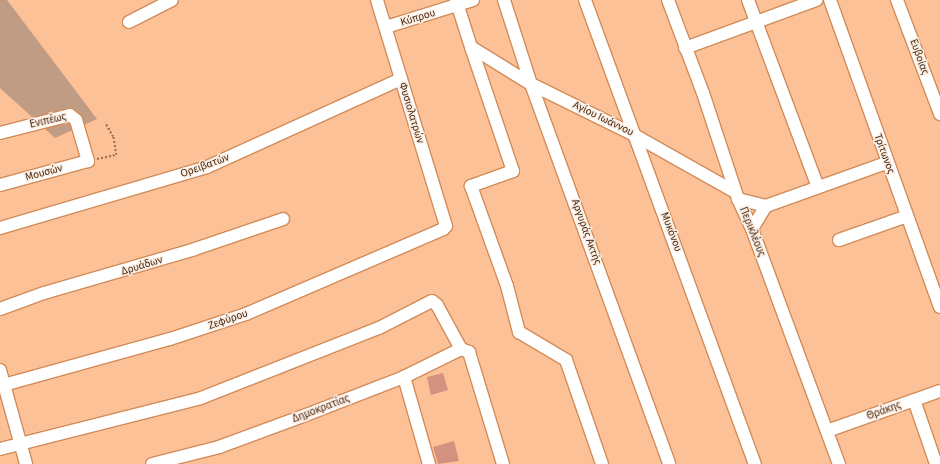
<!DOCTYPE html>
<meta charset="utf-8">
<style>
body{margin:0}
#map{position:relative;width:940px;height:464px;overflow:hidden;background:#fdc198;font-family:"Source Sans 3",sans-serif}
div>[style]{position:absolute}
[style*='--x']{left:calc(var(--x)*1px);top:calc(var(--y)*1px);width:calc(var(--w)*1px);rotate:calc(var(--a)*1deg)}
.green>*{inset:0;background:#c19c84}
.building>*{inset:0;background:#d5917f}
.path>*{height:1.5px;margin-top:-0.75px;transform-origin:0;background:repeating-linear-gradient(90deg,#986d4f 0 2px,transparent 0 4px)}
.roads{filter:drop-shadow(1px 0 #d28b58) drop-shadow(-1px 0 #d28b58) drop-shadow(0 1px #d28b58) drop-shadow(0 -1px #d28b58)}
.minor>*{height:12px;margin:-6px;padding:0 6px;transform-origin:6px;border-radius:6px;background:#fff}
span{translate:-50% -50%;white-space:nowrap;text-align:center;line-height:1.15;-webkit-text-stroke:3px #fcede2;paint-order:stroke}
.street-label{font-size:11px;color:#432611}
</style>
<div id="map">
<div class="green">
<div style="clip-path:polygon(0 0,7px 0,97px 119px,55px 138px,0 88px)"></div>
</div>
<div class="building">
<div style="clip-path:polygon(443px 373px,448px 390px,431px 395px,427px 377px)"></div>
<div style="clip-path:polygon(454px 441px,459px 461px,438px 464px,433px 447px)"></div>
</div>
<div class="path">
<div style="--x:97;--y:159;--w:19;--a:-12"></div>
<div style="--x:116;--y:155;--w:18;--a:-99"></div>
<div style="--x:113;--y:137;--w:16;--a:-120"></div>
</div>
<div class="roads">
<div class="minor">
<div style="--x:456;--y:0;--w:49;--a:72.3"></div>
<div style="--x:471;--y:47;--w:70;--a:31.7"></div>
<div style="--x:531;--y:84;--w:115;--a:26.3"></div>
<div style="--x:634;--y:135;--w:116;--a:29.4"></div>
<div style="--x:504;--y:0;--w:88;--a:72.2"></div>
<div style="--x:531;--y:84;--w:404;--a:70"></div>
<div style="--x:585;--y:0;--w:494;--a:69.9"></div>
<div style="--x:668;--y:0;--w:99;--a:69.4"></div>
<div style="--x:703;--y:93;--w:112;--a:71.7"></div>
<div style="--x:738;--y:199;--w:33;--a:65"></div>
<div style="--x:752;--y:229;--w:251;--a:69.7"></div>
<div style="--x:748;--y:0;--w:200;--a:69.5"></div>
<div style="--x:830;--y:0;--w:326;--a:70.3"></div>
<div style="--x:897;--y:0;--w:122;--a:69.3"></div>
<div style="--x:129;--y:22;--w:48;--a:-27.1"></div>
<div style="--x:386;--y:27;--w:91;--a:-17.2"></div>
<div style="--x:471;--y:47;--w:131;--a:71.3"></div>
<div style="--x:513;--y:171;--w:45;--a:160.3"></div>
<div style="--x:471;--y:186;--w:106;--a:70.2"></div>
<div style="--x:507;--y:286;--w:48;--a:75.4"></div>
<div style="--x:519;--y:332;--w:55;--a:30.8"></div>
<div style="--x:566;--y:360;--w:110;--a:70.9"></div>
<div style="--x:685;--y:48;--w:140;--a:-20.1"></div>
<div style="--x:0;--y:133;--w:72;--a:-14.4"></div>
<div style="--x:70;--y:115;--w:8;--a:40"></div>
<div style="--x:76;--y:120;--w:43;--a:73.7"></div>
<div style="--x:88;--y:161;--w:91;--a:164.7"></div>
<div style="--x:738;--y:199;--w:29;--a:14"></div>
<div style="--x:766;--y:206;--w:127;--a:-19.7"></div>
<div style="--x:0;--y:228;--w:216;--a:-16.4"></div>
<div style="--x:207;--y:167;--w:213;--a:-24.4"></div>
<div style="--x:752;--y:229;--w:27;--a:-59"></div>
<div style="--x:839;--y:240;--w:72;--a:-19.4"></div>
<div style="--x:0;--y:309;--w:47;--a:-20"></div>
<div style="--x:44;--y:293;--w:157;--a:-16.2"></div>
<div style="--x:195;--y:249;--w:93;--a:-18.8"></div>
<div style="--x:0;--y:370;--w:98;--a:74.5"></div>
<div style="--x:404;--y:377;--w:91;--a:74"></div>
<div style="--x:0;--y:386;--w:176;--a:-15.5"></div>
<div style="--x:170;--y:339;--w:80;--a:-18.2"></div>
<div style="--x:246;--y:314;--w:215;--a:-23.3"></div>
<div style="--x:443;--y:229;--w:4;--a:-45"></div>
<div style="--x:446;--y:226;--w:236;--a:-107"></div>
<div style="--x:914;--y:400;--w:68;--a:71"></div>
<div style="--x:827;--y:431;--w:120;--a:-19.5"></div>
<div style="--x:0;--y:449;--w:207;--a:-14.2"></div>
<div style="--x:201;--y:398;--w:191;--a:-21.5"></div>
<div style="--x:379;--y:328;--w:59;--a:-27"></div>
<div style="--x:432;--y:301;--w:6;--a:39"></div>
<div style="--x:437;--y:305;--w:50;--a:61.4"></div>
<div style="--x:152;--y:464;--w:69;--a:-14.2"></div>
<div style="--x:219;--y:447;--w:93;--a:-20.2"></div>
<div style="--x:306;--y:415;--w:105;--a:-21.2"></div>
<div style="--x:404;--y:377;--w:64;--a:-26.2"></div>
<div style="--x:461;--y:349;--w:9;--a:21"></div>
<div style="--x:469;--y:352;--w:117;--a:73.1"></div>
</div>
</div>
<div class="street-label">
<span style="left:418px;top:18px;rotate:-17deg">Κύπρου</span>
<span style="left:919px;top:57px;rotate:70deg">Ευβοίας</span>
<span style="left:411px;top:113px;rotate:73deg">Φυσιολατρών</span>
<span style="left:603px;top:119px;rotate:26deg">Αγίου Ιωάννου</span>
<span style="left:48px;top:121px;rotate:-13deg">Ενιπέως</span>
<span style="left:884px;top:154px;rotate:70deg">Τρίτωνος</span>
<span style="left:205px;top:166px;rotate:-20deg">Ορειβατών</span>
<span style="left:44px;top:173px;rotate:-15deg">Μουσών</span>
<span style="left:586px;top:232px;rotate:70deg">Αργυράς Ακτής</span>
<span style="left:671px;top:232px;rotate:69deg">Μυκόνου</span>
<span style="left:752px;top:232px;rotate:68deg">Περικλέους</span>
<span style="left:142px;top:266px;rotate:-17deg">Δρυάδων</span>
<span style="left:228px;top:320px;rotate:-19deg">Ζεφύρου</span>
<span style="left:321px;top:409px;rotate:-21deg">Δημοκρατίας</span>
<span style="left:884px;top:411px;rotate:-20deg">Θράκης</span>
</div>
</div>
